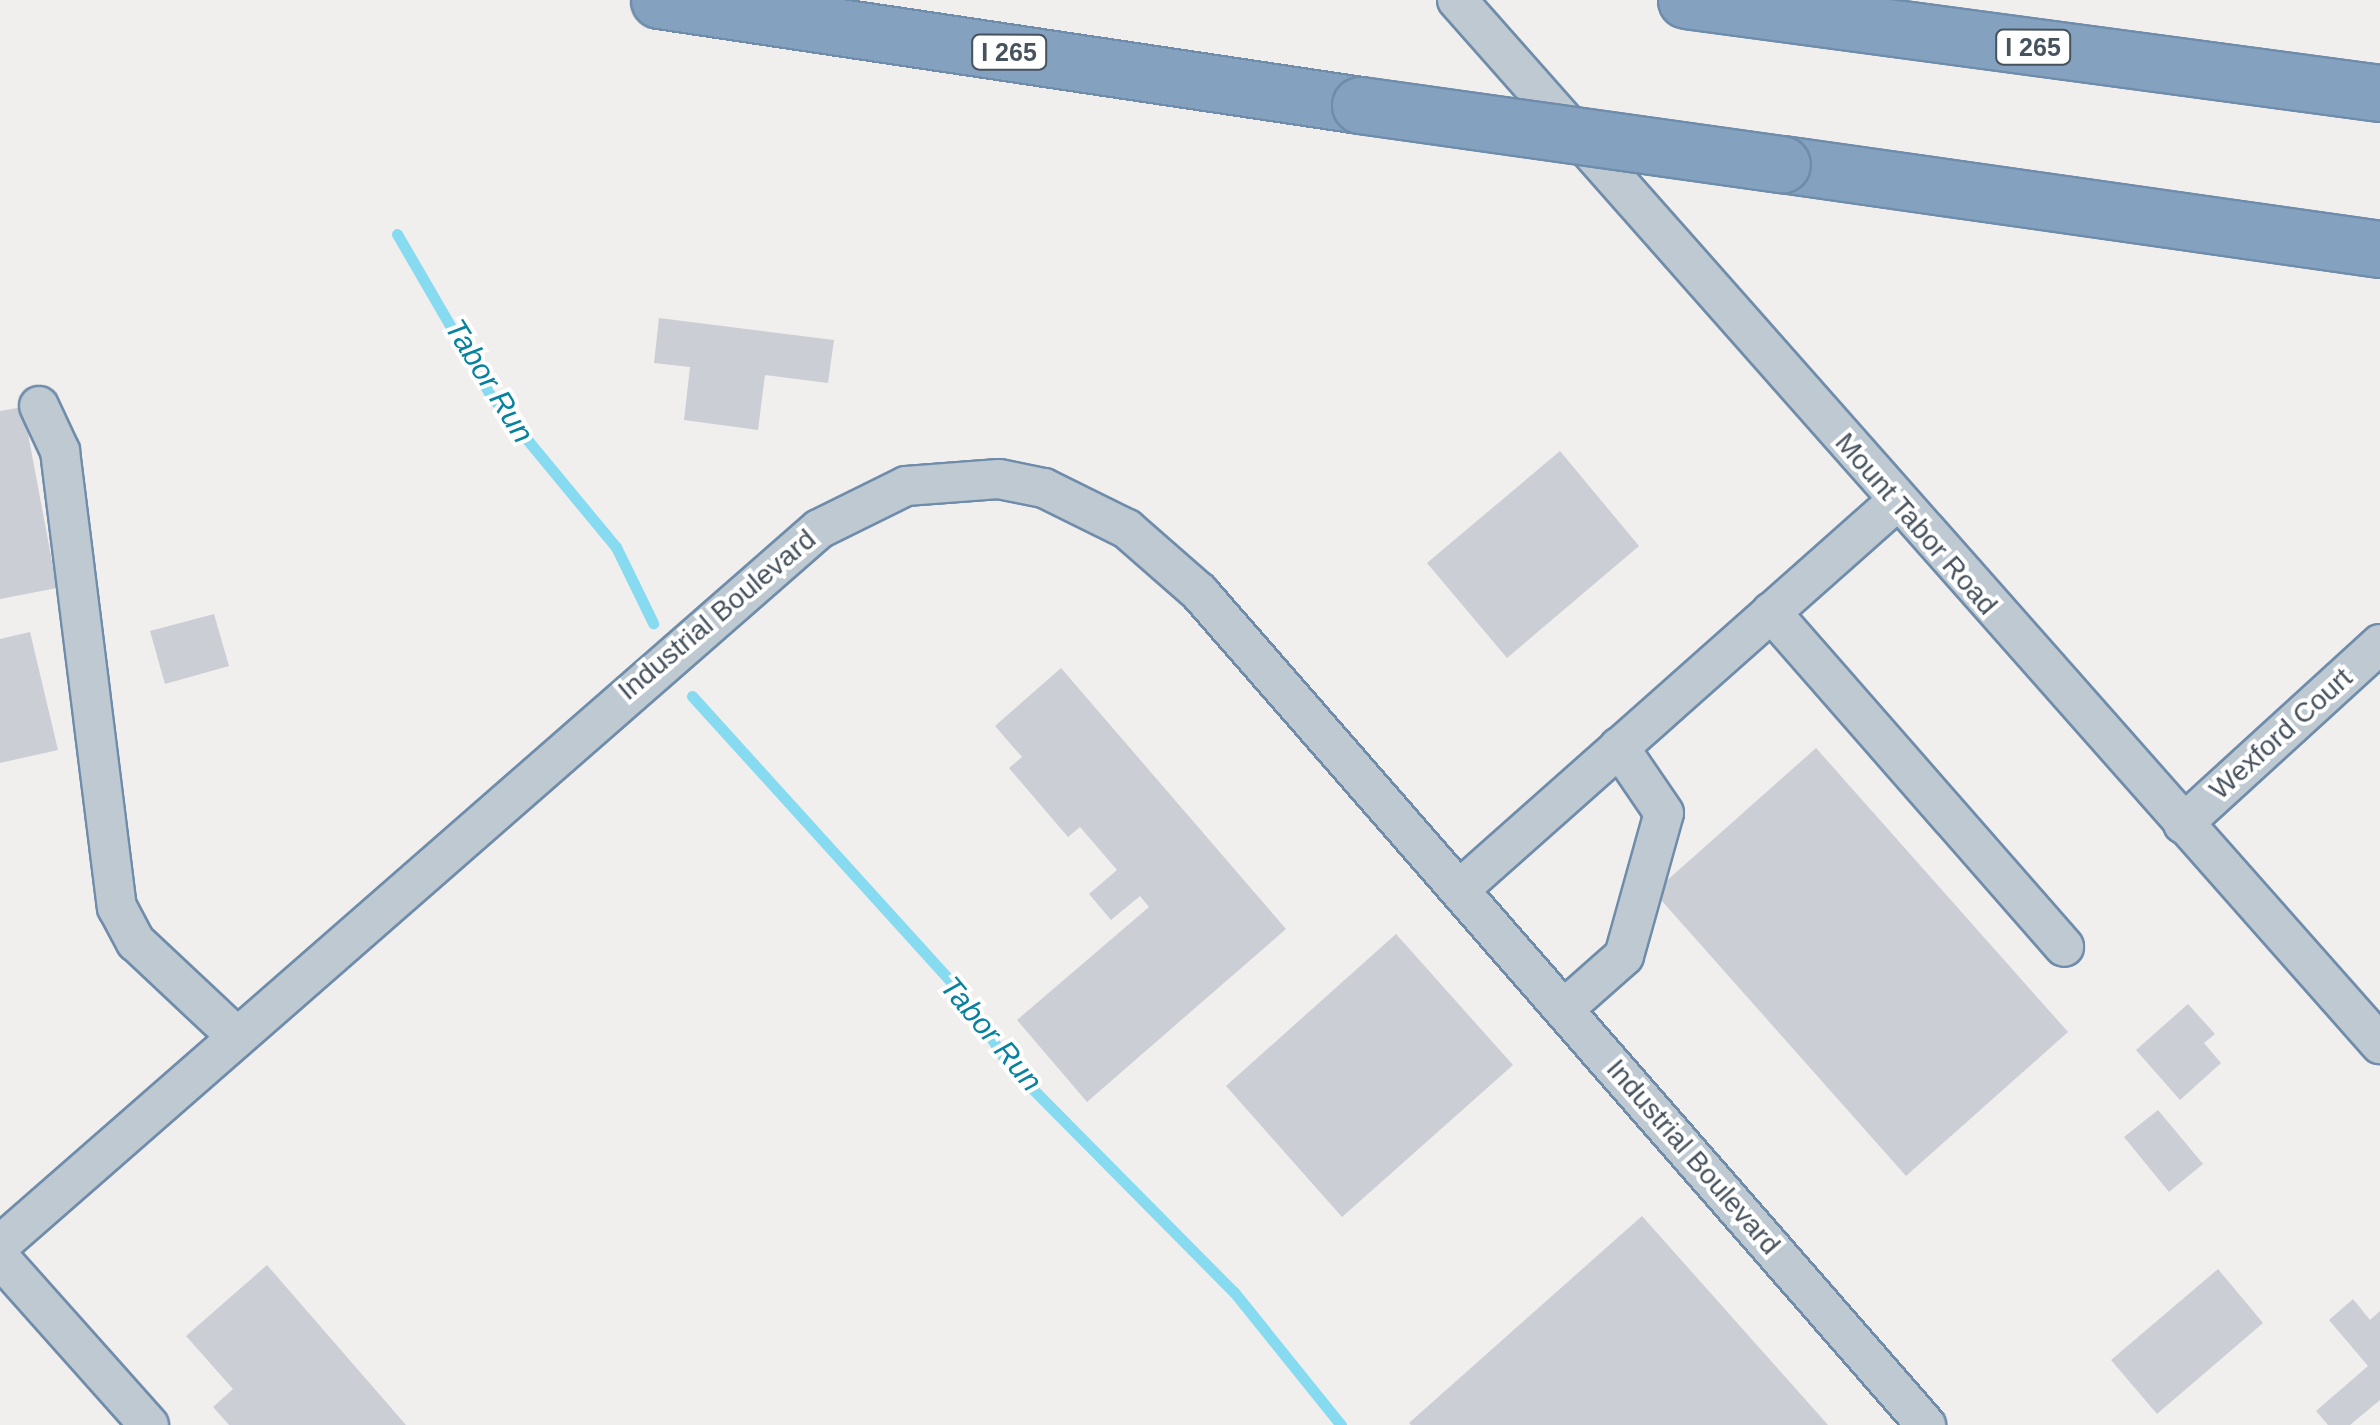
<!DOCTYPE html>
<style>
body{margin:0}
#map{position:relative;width:2380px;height:1425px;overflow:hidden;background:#f1eeee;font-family:Helvetica,sans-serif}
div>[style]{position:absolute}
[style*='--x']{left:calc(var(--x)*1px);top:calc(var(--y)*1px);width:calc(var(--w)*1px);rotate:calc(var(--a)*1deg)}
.stream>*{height:11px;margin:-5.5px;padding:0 5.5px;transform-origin:5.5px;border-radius:5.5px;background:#86dbf0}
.building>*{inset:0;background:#cbced4}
.roads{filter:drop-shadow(2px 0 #6f8dab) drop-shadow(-2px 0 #6f8dab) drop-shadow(0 2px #6f8dab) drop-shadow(0 -2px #6f8dab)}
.minor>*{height:38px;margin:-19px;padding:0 19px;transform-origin:19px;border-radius:19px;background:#bec9d1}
.highway>*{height:55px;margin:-27.5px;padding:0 27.5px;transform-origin:27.5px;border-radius:27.5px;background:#84a2c0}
.bridges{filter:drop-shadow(2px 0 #6f8dab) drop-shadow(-2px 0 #6f8dab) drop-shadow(0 2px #6f8dab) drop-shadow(0 -2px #6f8dab)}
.highway-bridge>*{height:55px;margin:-27.5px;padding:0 27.5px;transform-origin:27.5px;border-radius:27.5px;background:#84a2c0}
span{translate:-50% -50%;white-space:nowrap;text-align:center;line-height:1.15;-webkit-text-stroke:8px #fff;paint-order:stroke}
.shield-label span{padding:2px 8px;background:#fff;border:2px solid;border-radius:8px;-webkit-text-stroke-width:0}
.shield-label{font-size:25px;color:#46525d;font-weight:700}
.street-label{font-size:28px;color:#46525d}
.water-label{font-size:30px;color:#0781a0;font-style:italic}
</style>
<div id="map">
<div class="stream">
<div style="--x:397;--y:234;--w:187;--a:59.9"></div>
<div style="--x:491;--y:396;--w:196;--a:50.4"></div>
<div style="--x:616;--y:547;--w:85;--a:64"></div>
<div style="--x:692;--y:696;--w:406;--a:47.8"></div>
<div style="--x:965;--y:997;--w:80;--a:57.3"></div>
<div style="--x:1008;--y:1064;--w:321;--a:45.3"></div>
<div style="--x:1234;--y:1292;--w:171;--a:51.2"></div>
</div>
<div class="building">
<div style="clip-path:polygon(659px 318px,834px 340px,828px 383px,765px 375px,758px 430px,684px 420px,690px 367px,654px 363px)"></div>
<div style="clip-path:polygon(23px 407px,57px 588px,0 599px,0 411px)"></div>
<div style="clip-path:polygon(1560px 451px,1639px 546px,1507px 658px,1427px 563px)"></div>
<div style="clip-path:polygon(214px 614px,229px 666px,165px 684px,150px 631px)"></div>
<div style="clip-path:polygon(30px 632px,58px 750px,0 763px,0 639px)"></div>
<div style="clip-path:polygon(1061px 668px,1286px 929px,1087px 1102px,1017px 1020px,1149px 907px,1140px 896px,1111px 920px,1089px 894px,1117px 870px,1080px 827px,1068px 837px,1009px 768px,1022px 757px,995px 726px)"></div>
<div style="clip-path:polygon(1816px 748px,2068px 1032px,1906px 1176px,1654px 892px)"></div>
<div style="clip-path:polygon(1396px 934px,1513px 1065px,1342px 1217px,1226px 1086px)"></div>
<div style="clip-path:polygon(2188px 1004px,2215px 1034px,2204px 1043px,2221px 1063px,2180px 1100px,2136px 1050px)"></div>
<div style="clip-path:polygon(2158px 1110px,2203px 1164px,2169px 1192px,2124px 1137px)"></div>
<div style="clip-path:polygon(1642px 1216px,1828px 1425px,1411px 1425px,1409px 1423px)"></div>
<div style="clip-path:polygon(267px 1265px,406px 1425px,229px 1425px,213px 1407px,233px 1389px,186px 1336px)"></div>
<div style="clip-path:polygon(2218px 1269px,2263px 1323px,2157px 1414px,2111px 1360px)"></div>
<div style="clip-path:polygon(2353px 1299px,2370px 1320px,2380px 1311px,2380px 1400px,2350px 1425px,2328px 1425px,2316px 1411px,2368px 1366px,2329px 1320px)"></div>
</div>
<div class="roads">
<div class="minor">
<div style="--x:1457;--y:0;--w:1394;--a:48.52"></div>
<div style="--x:39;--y:406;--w:50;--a:65"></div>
<div style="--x:60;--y:451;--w:460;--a:82.9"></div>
<div style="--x:117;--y:907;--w:40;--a:62"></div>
<div style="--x:136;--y:942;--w:139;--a:43.2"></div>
<div style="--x:1771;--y:612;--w:445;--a:48.8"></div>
<div style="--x:2183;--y:824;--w:267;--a:-42.4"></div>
<div style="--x:1460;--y:889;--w:583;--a:-41.59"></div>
<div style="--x:1564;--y:1009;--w:80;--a:-41.5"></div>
<div style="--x:1624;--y:956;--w:148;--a:-74.4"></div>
<div style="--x:1664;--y:813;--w:80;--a:-124.3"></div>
<div style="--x:0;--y:1245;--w:1088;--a:-41.16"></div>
<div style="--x:819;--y:529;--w:97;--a:-26.3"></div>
<div style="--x:906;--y:486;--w:93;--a:-4.3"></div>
<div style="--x:999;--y:479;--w:46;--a:11.3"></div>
<div style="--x:1044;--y:488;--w:93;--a:26.3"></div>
<div style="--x:1127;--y:529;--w:96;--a:41.2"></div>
<div style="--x:1199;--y:592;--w:1106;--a:48.89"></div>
<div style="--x:0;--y:1258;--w:224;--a:48.3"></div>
</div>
<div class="highway">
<div style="--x:659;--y:0;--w:709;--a:8.52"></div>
<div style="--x:1686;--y:0;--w:700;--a:7.63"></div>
<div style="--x:1782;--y:164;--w:604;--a:8.09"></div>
</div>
</div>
<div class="bridges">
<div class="highway-bridge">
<div style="--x:1360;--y:105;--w:426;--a:8"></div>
</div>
</div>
<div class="shield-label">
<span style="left:2033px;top:47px">I 265</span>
<span style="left:1009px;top:52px">I 265</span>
</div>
<div class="street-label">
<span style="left:1916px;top:524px;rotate:49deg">Mount Tabor Road</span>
<span style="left:717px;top:615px;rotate:-40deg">Industrial Boulevard</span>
<span style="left:2281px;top:734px;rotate:-42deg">Wexford Court</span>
<span style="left:1693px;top:1157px;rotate:49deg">Industrial Boulevard</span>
</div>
<div class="water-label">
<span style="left:489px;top:381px;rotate:58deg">Tabor Run</span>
<span style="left:991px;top:1034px;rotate:50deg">Tabor Run</span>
</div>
</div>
